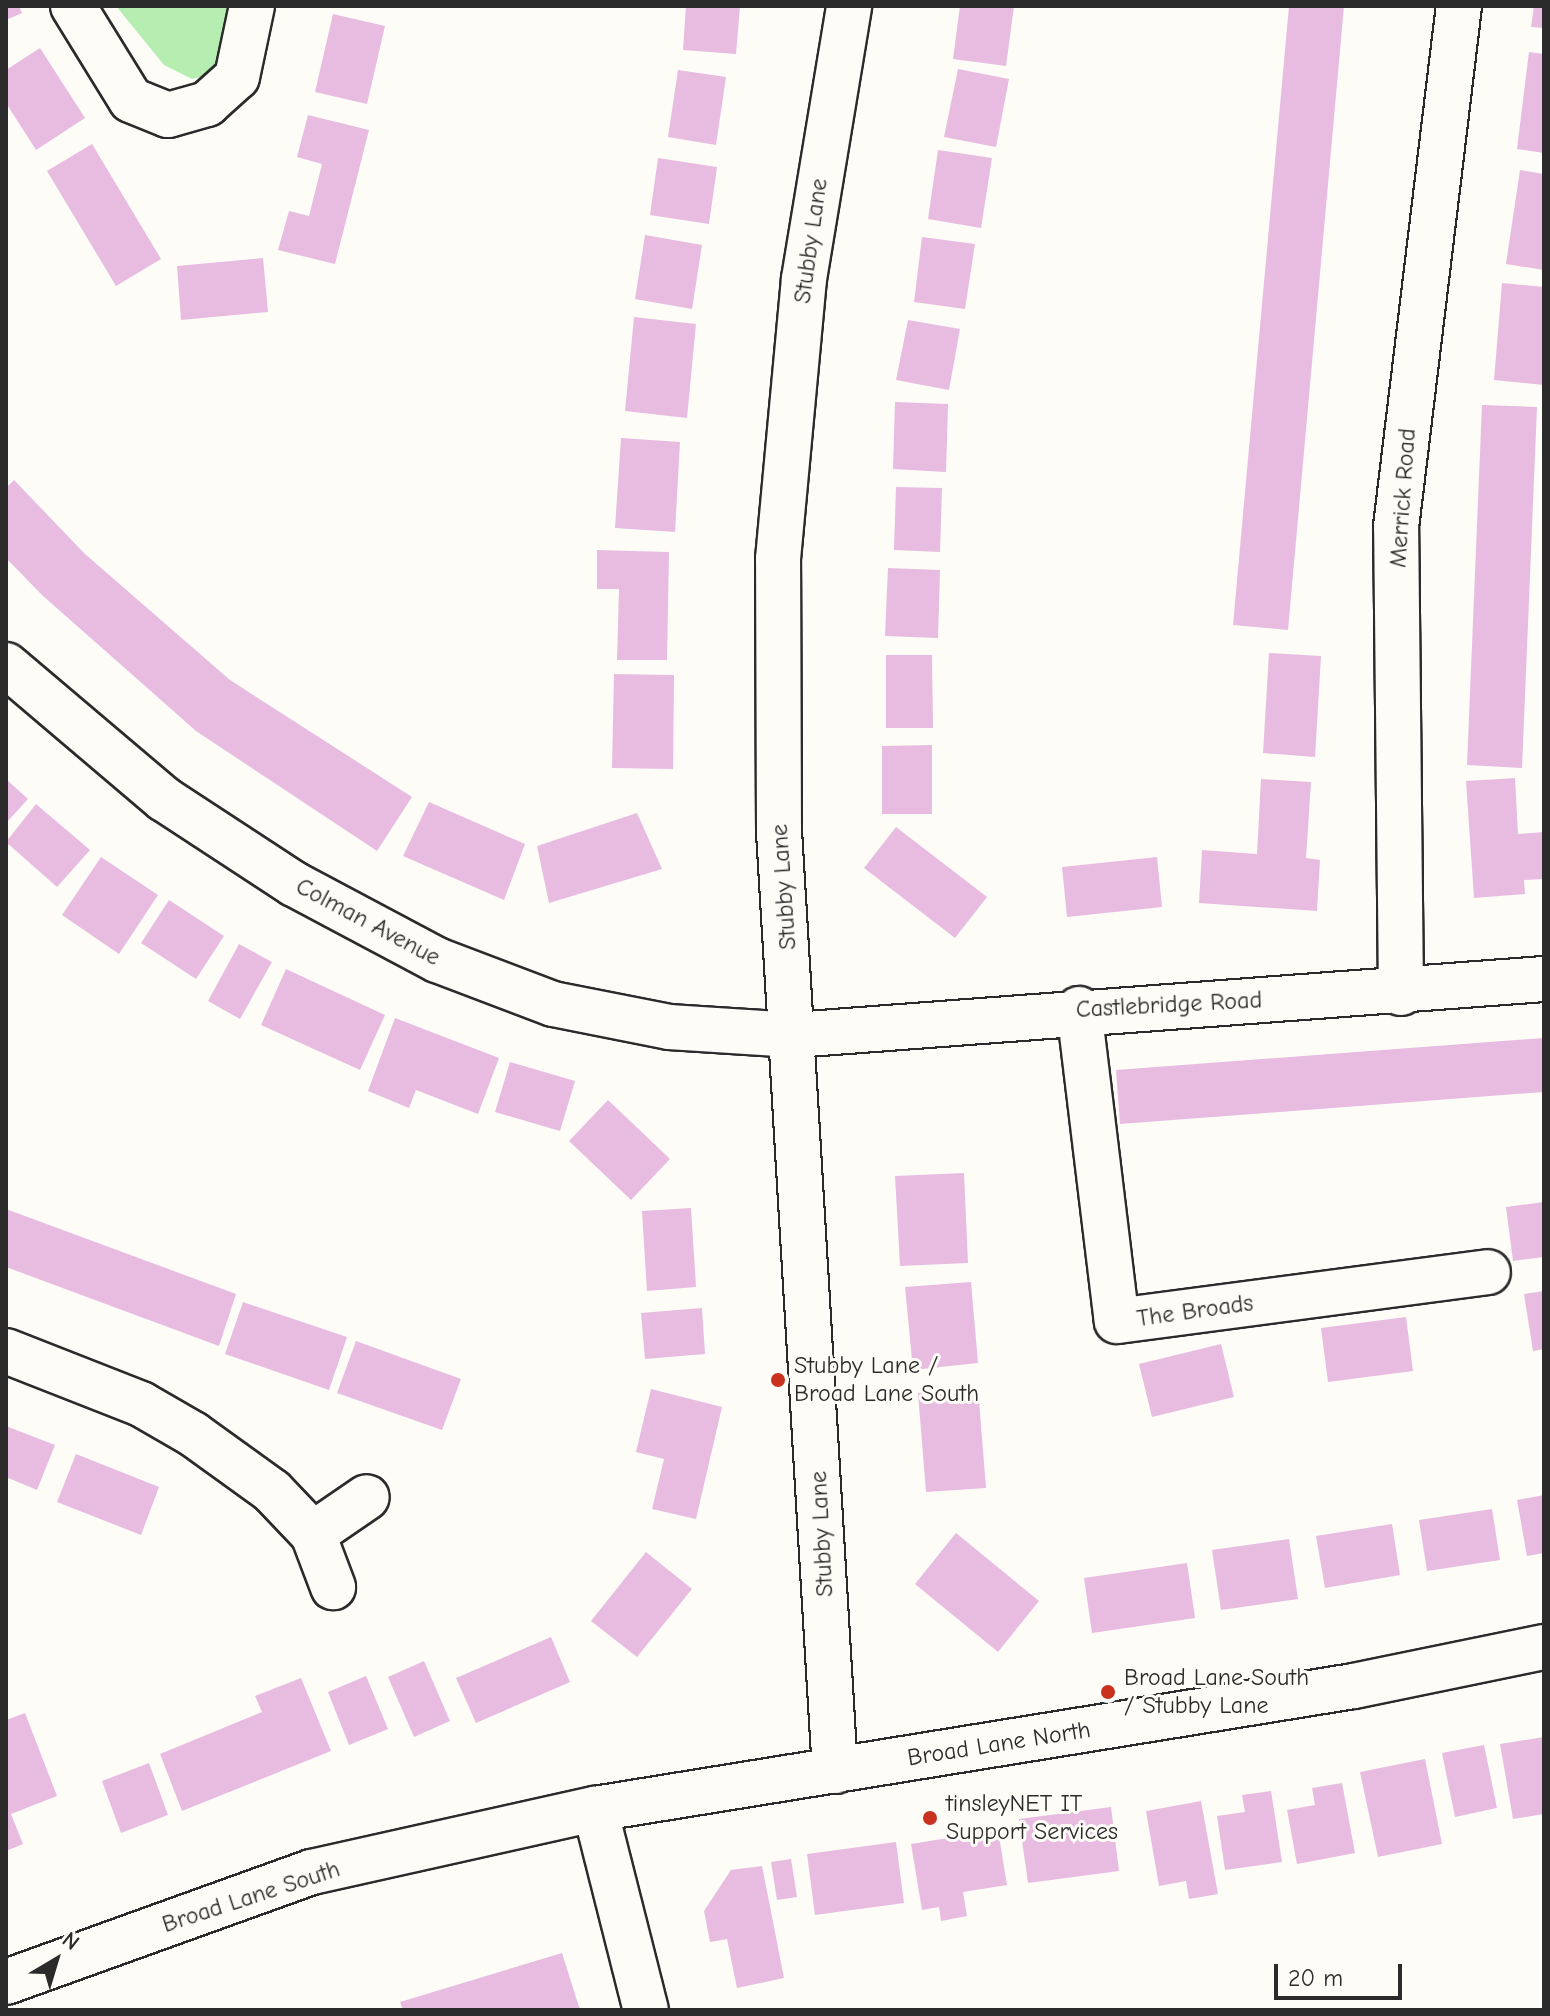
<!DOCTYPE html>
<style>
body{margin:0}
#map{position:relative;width:1550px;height:2016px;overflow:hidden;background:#fdfcf7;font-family:"Comic Neue",sans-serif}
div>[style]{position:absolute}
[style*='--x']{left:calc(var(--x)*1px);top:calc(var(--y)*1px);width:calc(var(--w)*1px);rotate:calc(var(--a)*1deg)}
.green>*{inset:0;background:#b6edb0}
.building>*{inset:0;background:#e8bce1}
.roads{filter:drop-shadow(2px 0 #2b2b2b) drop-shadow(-2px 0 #2b2b2b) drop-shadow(0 2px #2b2b2b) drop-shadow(0 -2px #2b2b2b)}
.minor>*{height:44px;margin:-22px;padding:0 22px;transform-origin:22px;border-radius:22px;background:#fdfcf7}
.dots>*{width:22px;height:22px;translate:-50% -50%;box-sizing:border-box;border:4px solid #fdfcf7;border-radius:50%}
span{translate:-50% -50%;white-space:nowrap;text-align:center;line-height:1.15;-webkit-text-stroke:6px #fdfcf7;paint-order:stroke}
.street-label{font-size:24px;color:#2b2b2b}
.poi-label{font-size:24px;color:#2b2b2b}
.left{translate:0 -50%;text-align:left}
.frame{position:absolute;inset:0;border:8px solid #2b2b2b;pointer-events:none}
.north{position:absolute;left:16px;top:1920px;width:80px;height:80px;-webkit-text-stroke:6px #fdfcf7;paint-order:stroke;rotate:38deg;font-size:22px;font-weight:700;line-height:32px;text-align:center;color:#2b2b2b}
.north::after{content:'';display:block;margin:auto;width:28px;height:36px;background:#2b2b2b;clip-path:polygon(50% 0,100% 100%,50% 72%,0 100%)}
.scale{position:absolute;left:1274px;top:1964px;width:128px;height:36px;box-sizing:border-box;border:4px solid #2b2b2b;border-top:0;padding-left:10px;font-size:24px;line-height:28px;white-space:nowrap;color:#2b2b2b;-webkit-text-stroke:6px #fdfcf7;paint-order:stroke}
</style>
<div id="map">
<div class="green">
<div style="clip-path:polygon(116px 6px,238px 6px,224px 72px,192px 79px,164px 65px)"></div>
</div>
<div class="building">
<div style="clip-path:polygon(6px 6px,19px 6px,22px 13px,6px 20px)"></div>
<div style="clip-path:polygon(686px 6px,740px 6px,736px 54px,683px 50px)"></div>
<div style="clip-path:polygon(960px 6px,1014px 6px,1006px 66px,953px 59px)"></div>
<div style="clip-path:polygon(1289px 6px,1344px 6px,1288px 630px,1233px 625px)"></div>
<div style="clip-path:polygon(1534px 6px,1544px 6px,1544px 28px,1531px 27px)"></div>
<div style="clip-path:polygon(333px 14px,385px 26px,367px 104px,315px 92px)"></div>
<div style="clip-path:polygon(40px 48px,85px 118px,36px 150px,6px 103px,6px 70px)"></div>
<div style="clip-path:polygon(1529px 52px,1544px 54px,1544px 153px,1517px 149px)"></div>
<div style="clip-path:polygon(958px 69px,1009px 79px,996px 147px,944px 137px)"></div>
<div style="clip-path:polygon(678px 70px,726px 77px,716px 145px,668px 137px)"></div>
<div style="clip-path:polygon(308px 115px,369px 130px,335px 264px,278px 250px,289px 211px,309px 216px,322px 164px,297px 157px)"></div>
<div style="clip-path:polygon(92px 144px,161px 259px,116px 286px,47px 171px)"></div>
<div style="clip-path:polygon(938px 150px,992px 158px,981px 228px,928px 219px)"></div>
<div style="clip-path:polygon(658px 158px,717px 167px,709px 224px,650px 215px)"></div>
<div style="clip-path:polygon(1520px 170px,1544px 174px,1544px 270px,1506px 264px)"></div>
<div style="clip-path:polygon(645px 235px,702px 245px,692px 309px,635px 299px)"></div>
<div style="clip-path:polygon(922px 237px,975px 244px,965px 309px,914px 302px)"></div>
<div style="clip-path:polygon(263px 258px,268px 312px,181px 320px,177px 266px)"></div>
<div style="clip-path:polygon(1502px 283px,1544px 287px,1544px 385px,1494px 380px)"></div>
<div style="clip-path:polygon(634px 317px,696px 324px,687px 418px,625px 411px)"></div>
<div style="clip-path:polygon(908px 320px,960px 329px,949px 390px,896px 380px)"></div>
<div style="clip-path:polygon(895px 402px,948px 404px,946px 472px,893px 469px)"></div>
<div style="clip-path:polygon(1482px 405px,1537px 407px,1522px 768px,1467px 765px)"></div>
<div style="clip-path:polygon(621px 438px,680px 442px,675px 532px,615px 528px)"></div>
<div style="clip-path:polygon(14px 480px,85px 554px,230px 680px,412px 797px,377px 851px,196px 731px,42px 595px,6px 558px,6px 488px)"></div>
<div style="clip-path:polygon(896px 487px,942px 488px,940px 552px,894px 550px)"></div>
<div style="clip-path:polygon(597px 550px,669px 552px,667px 660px,617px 660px,619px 589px,597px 589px)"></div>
<div style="clip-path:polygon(888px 568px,940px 570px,938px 638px,885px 636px)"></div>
<div style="clip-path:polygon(1269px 653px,1321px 656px,1315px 757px,1263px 753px)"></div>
<div style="clip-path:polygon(886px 655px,932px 655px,933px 728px,886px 728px)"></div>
<div style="clip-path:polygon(614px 674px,674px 675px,673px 769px,612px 768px)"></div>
<div style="clip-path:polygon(932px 745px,932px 814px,882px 814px,882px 746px)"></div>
<div style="clip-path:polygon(1515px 778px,1518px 834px,1544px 832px,1544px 879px,1524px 880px,1525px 894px,1474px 898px,1466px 781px)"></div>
<div style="clip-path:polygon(6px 779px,28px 799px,6px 823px)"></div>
<div style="clip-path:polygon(1261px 779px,1311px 782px,1306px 858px,1320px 860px,1317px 911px,1199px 903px,1202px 850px,1257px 854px)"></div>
<div style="clip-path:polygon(429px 802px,525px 844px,504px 900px,403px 856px)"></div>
<div style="clip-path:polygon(36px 804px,90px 850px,57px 887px,6px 842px)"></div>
<div style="clip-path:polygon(637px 813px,662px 869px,549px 903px,537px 846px)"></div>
<div style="clip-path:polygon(896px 827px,987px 897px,955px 938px,864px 868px)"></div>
<div style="clip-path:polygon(101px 857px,158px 895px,119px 954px,62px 915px)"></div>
<div style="clip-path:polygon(1157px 857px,1162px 907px,1067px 917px,1062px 867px)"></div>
<div style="clip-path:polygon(169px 900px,224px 936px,196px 979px,141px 943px)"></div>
<div style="clip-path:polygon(239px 944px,272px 962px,240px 1019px,208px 1001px)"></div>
<div style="clip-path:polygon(286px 969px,385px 1015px,360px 1070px,261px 1025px)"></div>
<div style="clip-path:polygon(395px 1018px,499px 1058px,478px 1114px,416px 1090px,409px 1108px,368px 1091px)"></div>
<div style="clip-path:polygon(1544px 1038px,1544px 1092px,1120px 1124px,1116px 1070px)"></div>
<div style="clip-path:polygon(510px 1062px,575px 1081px,560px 1131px,495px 1112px)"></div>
<div style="clip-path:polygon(608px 1100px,670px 1159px,631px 1200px,569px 1141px)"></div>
<div style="clip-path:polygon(964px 1173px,968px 1263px,900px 1266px,895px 1176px)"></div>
<div style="clip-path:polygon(1544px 1202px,1544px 1257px,1513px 1261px,1506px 1207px)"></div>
<div style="clip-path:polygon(691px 1208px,696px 1287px,647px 1291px,642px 1211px)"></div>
<div style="clip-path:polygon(6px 1209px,236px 1294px,219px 1346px,6px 1267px)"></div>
<div style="clip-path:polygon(971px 1282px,978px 1363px,913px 1370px,905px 1287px)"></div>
<div style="clip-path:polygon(1544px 1291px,1544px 1349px,1533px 1351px,1524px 1294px)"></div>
<div style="clip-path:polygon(243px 1302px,347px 1337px,329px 1390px,225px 1354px)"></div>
<div style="clip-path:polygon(702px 1308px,705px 1354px,645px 1359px,641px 1313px)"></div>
<div style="clip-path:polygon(1406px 1317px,1413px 1371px,1328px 1382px,1321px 1328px)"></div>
<div style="clip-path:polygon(356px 1341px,461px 1379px,442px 1430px,337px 1393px)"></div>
<div style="clip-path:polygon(1221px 1344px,1234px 1397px,1152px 1417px,1139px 1364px)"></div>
<div style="clip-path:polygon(978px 1388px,986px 1488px,926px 1492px,918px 1393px)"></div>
<div style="clip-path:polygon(651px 1389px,722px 1407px,696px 1519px,652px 1509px,664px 1459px,636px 1452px)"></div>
<div style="clip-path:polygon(6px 1426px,55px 1445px,37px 1490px,6px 1477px)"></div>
<div style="clip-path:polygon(76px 1454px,159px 1487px,141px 1535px,57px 1502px)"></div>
<div style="clip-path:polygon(1544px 1495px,1544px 1553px,1527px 1556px,1517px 1500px)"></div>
<div style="clip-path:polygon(1492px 1509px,1500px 1560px,1427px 1571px,1419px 1520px)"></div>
<div style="clip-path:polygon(1392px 1524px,1400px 1575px,1325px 1588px,1316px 1536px)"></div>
<div style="clip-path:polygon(956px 1533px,1039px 1601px,998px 1652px,915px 1584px)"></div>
<div style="clip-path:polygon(1289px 1539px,1298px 1599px,1221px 1610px,1212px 1550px)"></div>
<div style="clip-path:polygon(646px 1552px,692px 1589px,637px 1657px,591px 1621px)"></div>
<div style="clip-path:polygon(1187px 1563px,1195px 1618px,1092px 1633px,1084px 1578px)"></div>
<div style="clip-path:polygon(551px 1637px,570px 1682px,476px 1723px,456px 1678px)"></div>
<div style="clip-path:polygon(424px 1661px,450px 1721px,414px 1737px,388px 1677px)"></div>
<div style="clip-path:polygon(366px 1676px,388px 1729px,349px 1745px,328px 1692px)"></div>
<div style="clip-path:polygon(301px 1678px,331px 1751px,182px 1811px,160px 1754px,262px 1712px,255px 1696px)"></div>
<div style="clip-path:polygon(25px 1713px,57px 1796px,11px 1814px,23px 1844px,6px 1851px,6px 1720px)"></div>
<div style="clip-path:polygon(1544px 1737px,1544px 1814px,1513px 1819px,1500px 1744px)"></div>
<div style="clip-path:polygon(1484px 1745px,1497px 1808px,1455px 1817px,1442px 1753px)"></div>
<div style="clip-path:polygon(1425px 1759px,1442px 1844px,1378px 1857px,1360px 1772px)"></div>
<div style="clip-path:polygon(149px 1763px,168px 1815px,121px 1833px,102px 1781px)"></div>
<div style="clip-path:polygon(1342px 1783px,1355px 1853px,1297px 1864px,1287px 1810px,1315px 1805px,1312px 1788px)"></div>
<div style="clip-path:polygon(1271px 1791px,1282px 1862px,1225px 1870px,1217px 1816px,1245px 1812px,1242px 1795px)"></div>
<div style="clip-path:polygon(1201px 1801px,1218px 1894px,1189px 1899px,1186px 1881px,1159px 1886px,1146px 1811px)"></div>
<div style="clip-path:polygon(1111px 1807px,1119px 1871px,1028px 1883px,1019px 1819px)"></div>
<div style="clip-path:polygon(998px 1830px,1007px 1885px,963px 1892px,967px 1916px,941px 1921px,939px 1907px,922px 1910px,911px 1844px)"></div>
<div style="clip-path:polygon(896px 1842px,904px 1903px,815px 1915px,807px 1854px)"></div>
<div style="clip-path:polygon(791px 1859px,797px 1897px,777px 1900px,771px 1862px)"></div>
<div style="clip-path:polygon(762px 1866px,784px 1978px,737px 1988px,727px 1939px,710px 1942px,704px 1911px,731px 1870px)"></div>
<div style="clip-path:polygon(562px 1953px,580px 2010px,403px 2010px,400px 2002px)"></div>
</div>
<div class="roads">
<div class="minor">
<div style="--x:73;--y:6;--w:110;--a:58.3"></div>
<div style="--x:131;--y:100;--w:40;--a:22"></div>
<div style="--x:168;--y:115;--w:41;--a:-15.8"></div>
<div style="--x:207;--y:104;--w:40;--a:-42"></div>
<div style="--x:237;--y:77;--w:73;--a:-78.1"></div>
<div style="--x:6;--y:665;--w:207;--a:40.3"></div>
<div style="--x:164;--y:799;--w:155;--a:33.2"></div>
<div style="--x:294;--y:884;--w:162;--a:28"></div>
<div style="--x:437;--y:960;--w:124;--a:20.8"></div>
<div style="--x:553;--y:1004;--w:118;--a:11.2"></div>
<div style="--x:669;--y:1027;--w:125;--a:3.7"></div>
<div style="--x:794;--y:1035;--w:752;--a:-4.27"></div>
<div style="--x:1401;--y:993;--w:466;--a:-90.6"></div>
<div style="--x:1396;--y:527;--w:525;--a:-83.11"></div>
<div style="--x:1079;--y:1009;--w:314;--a:83.1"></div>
<div style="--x:1117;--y:1321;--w:374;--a:-7.5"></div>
<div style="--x:6;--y:1351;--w:145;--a:21.4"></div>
<div style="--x:141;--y:1404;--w:60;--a:30"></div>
<div style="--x:193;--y:1434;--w:97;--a:35.8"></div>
<div style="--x:272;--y:1491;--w:59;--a:46.4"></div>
<div style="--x:313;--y:1534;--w:57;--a:69.3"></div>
<div style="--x:313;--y:1534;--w:65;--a:-34.4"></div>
<div style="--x:835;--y:1771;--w:942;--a:-93.41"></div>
<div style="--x:779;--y:831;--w:272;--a:-90.2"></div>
<div style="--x:778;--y:559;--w:281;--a:-84.7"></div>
<div style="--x:804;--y:279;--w:277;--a:-80.6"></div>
<div style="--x:595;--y:1809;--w:207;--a:75.8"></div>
<div style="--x:6;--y:1982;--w:325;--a:-19.8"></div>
<div style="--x:312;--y:1872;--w:290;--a:-12.6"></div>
<div style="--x:595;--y:1809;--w:769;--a:-9.21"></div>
<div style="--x:1354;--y:1686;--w:194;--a:-11.6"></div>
</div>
</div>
<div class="dots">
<div style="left:778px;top:1380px;background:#c8321e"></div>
<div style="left:1108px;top:1692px;background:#c8321e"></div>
<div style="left:930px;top:1818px;background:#c8321e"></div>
</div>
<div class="street-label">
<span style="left:811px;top:241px;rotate:-82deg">Stubby Lane</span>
<span style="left:1403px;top:498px;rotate:-86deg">Merrick Road</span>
<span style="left:784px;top:887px;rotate:-94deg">Stubby Lane</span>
<span style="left:368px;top:922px;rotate:28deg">Colman Avenue</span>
<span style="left:1169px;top:1005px;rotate:-3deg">Castlebridge Road</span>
<span style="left:1195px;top:1311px;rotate:-8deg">The Broads</span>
<span style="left:822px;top:1534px;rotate:-93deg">Stubby Lane</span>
<span style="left:999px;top:1744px;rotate:-9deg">Broad Lane North</span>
<span style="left:251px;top:1897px;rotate:-18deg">Broad Lane South</span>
</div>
<div class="poi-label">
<span class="left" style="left:794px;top:1380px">Stubby Lane /<br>Broad Lane South</span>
<span class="left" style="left:1124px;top:1692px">Broad Lane South<br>/ Stubby Lane</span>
<span class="left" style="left:946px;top:1818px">tinsleyNET IT<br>Support Services</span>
</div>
<div class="frame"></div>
<div class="north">N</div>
<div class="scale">20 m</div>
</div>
